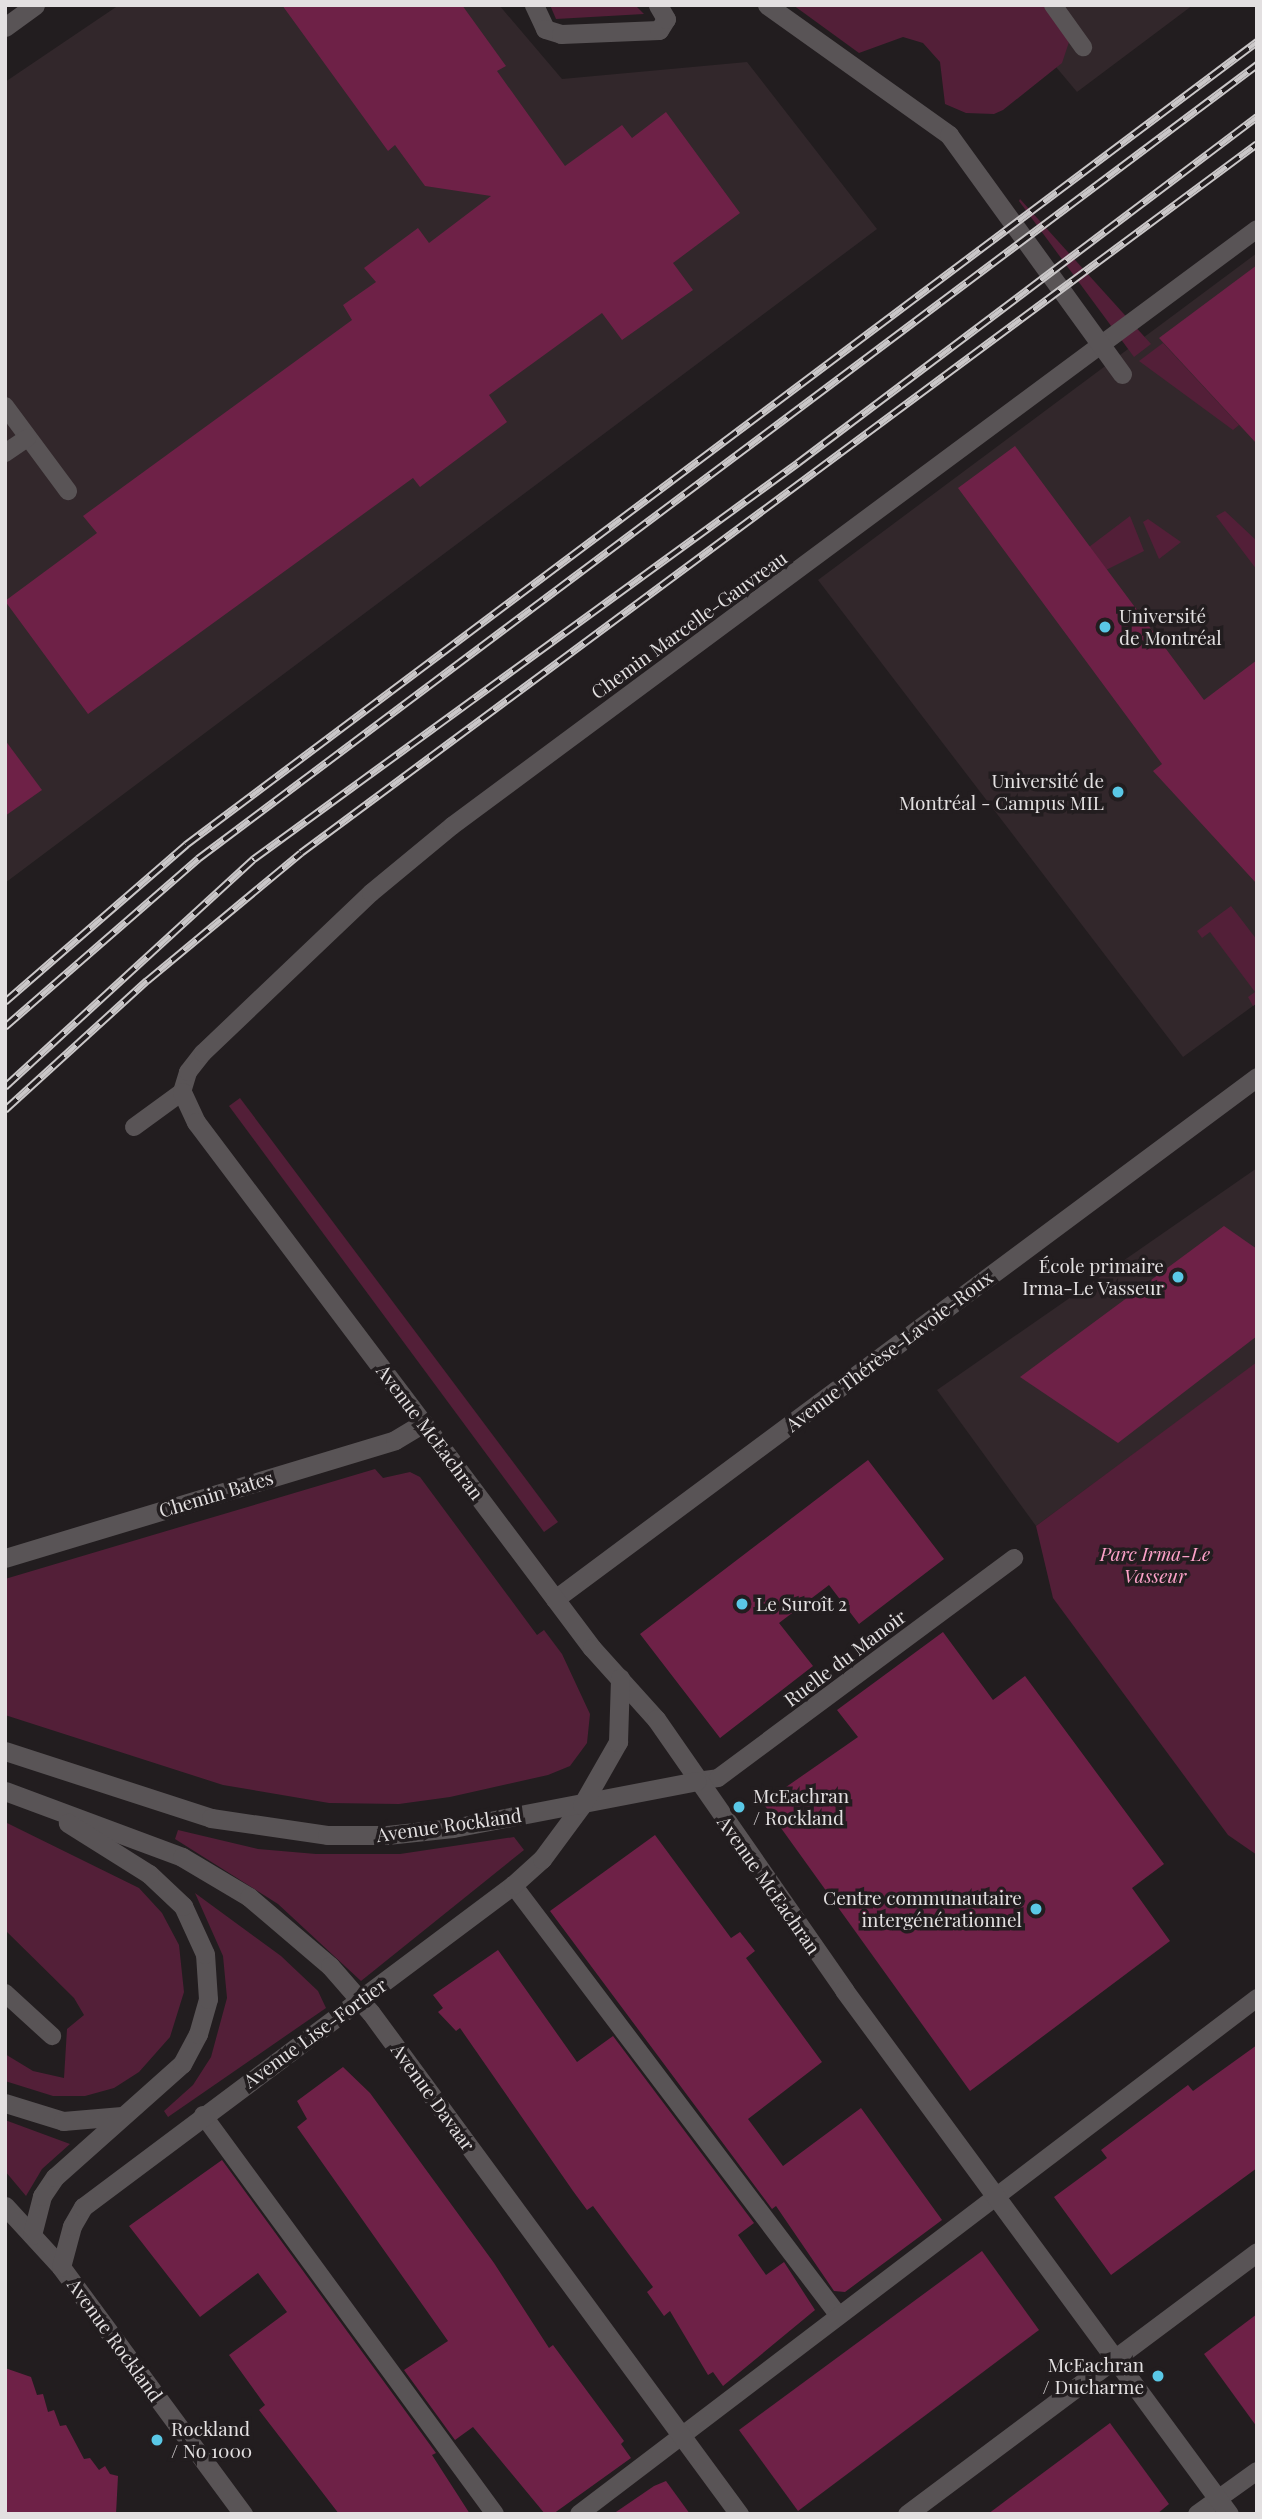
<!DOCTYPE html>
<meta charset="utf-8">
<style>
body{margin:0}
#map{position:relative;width:1262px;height:2519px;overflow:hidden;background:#221d1f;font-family:"Playfair Display",serif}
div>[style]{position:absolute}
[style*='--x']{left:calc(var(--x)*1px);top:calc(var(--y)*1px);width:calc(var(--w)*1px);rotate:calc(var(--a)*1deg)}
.built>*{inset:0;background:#32272b}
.green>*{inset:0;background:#531f38}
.building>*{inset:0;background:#6e2147}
.service>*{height:18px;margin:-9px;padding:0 9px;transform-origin:9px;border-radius:9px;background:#595456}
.pedestrian>*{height:19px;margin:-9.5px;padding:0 9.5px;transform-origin:9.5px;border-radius:9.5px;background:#595456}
.minor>*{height:19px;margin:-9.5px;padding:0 9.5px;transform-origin:9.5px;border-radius:9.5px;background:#595456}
.tertiary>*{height:19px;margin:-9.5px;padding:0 9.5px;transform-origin:9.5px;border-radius:9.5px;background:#595456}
.rail>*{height:8px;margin-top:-4px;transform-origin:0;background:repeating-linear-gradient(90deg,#221d1f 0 16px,#cac7c8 0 32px);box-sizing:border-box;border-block:2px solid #cac7c8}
.dots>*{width:19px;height:19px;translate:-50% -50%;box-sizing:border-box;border:4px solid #221d1f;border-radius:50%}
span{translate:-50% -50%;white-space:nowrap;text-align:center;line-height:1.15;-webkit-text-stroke:7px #221d1f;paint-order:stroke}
.poi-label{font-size:19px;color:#e3e0e1}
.left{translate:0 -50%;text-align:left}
.right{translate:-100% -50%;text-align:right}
.street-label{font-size:19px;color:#e3e0e1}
.park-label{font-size:19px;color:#fca1c8;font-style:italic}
.frame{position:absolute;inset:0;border:7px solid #e3e0e1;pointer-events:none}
</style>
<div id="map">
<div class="built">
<div style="clip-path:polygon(119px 5px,499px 5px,562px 79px,747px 62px,877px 229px,5px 883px,5px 82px)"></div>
<div style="clip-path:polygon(1004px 5px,1193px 5px,1077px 92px)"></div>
<div style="clip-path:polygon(1257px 253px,1257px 1003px,1183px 1057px,818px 580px)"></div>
<div style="clip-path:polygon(1257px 1168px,1257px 1363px,1036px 1526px,937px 1390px)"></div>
</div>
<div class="green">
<div style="clip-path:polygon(550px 5px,635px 5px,644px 14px,556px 19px)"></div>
<div style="clip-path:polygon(793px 5px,1049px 5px,1069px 42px,1062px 63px,1003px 110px,994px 114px,966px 113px,945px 104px,940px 62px,923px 43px,903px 37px,859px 53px)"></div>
<div style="clip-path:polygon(1020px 199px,1151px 344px,1134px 357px,1019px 201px)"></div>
<div style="clip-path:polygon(1163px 343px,1239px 425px,1233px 430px,1139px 361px)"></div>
<div style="clip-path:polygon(1225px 511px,1257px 541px,1257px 570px,1216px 516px)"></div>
<div style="clip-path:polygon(1130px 516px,1144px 551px,1106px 570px,1089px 547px)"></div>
<div style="clip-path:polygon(1148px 519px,1181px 542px,1159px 559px,1143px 522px)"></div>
<div style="clip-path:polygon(1231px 906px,1257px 940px,1257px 1003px,1253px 1006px,1248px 997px,1255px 992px,1210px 932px,1202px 938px,1197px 931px)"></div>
<div style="clip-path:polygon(240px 1098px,558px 1522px,544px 1532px,229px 1106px)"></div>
<div style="clip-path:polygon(1257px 1362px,1257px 1855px,1228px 1835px,1053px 1598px,1036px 1526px)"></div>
<div style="clip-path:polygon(375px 1469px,383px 1478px,410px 1472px,420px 1477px,537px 1635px,544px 1630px,562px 1654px,590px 1714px,587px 1743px,570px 1766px,548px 1775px,450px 1797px,399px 1804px,329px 1803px,223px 1785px,5px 1715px,5px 1579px)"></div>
<div style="clip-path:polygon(5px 1822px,139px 1888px,162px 1913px,179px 1945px,184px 1992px,170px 2037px,139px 2072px,114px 2088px,85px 2096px,53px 2096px,5px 2081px,5px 2054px,33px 2071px,64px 2078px,67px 2029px,84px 2015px,74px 1998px,5px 1930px)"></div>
<div style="clip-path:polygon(178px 1830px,258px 1849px,316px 1854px,400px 1854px,514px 1837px,524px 1850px,361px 1981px,278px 1904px,175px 1839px)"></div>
<div style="clip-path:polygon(195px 1893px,281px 1956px,318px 1991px,326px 2008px,168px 2117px,164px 2111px,193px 2085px,211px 2057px,227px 1998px,223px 1956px)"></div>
<div style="clip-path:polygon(5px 2120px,70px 2144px,42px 2169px,26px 2196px,5px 2171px)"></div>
</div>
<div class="building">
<div style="clip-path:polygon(282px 5px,462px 5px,506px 66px,497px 71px,565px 166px,622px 125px,632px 138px,666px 112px,740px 213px,673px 263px,693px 290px,622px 340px,602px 313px,489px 395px,507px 422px,420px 487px,413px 478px,88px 714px,5px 601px,97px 533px,83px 516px,352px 320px,343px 305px,376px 282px,364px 268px,418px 228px,429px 243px,491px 196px,425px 186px,395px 145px,388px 151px)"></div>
<div style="clip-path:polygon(1257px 265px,1257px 444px,1159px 338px)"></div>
<div style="clip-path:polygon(1015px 446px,1204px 700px,1257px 660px,1257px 884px,1153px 771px,1162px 764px,958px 488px)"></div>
<div style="clip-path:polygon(5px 740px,42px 790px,5px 816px)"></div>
<div style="clip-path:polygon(1224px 1226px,1257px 1249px,1257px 1336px,1118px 1443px,1020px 1377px)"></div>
<div style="clip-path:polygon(868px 1460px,944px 1559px,859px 1624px,829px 1585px,779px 1623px,813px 1666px,720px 1738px,640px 1634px)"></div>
<div style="clip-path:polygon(943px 1632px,993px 1700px,1025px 1676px,1164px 1864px,1132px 1888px,1170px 1941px,970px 2091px,763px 1803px,858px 1737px,837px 1710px)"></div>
<div style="clip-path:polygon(655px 1835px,731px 1938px,740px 1932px,755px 1951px,746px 1958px,822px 2062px,748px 2119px,783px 2166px,861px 2108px,942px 2220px,845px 2292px,834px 2291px,776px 2206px,772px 2209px,550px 1911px)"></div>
<div style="clip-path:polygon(498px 1950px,577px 2062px,613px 2036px,754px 2223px,738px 2235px,766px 2275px,784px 2262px,815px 2310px,723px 2386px,713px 2372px,708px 2375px,670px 2311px,664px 2316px,647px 2292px,653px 2287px,593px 2206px,587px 2210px,573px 2191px,460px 2028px,456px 2031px,438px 2012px,443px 2008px,433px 1995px)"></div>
<div style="clip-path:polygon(1257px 2045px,1257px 2168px,1111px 2275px,1054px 2197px,1107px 2158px,1101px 2150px,1188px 2085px,1193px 2091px)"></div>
<div style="clip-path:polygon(343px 2067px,370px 2093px,494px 2263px,549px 2348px,553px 2345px,624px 2441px,621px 2444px,631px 2458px,553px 2514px,545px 2514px,473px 2427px,455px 2440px,404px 2370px,448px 2341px,297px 2127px,307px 2119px,297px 2101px)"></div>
<div style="clip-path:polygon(222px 2160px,436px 2453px,432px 2455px,470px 2514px,339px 2514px,259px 2410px,265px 2405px,229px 2355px,287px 2312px,258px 2273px,200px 2317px,129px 2226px)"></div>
<div style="clip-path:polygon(982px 2251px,1039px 2330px,798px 2511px,739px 2430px)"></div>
<div style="clip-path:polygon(1257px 2314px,1257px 2427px,1204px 2354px)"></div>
<div style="clip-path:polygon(5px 2368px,31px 2377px,37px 2395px,43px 2394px,48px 2412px,54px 2410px,60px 2426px,66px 2425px,84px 2459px,90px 2458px,99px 2470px,105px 2466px,110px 2474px,118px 2476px,116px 2514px,5px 2514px)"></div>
<div style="clip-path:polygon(1110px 2423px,1169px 2504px,1157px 2514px,988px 2514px)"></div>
<div style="clip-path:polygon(666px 2481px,690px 2514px,613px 2514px,654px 2486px)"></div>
</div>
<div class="service">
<div style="--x:1053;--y:5;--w:52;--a:54.5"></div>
<div style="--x:5;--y:406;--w:106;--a:53.5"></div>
<div style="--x:5;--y:453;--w:27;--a:-34"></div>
<div style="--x:134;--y:1127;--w:59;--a:-36.1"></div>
<div style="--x:182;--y:1092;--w:21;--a:-73"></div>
<div style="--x:188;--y:1072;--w:24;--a:-52"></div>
<div style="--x:203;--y:1053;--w:232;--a:-43.6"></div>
<div style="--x:371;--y:893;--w:105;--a:-39.6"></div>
<div style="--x:452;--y:826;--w:1002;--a:-36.56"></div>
<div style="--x:697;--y:1781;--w:21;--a:-8"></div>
<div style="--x:718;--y:1778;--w:369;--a:-36.6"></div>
<div style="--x:513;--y:1885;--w:540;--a:52.9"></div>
<div style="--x:5;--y:1993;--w:64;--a:42.5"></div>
<div style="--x:203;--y:2115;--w:494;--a:53.8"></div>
<div style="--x:579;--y:2514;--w:852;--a:-37.27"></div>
<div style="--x:1197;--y:2514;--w:74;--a:-35.6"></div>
</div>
<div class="pedestrian">
<div style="--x:534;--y:5;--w:26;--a:65"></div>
<div style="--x:545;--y:29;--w:17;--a:17"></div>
<div style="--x:561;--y:34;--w:98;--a:-2.3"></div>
<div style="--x:659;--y:30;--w:13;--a:-58"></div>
<div style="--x:666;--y:19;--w:16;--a:-120"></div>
<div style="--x:767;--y:5;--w:224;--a:35.5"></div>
<div style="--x:949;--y:135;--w:295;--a:54.1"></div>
</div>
<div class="minor">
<div style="--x:182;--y:1092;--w:33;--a:65"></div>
<div style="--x:196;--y:1122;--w:377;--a:53"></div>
<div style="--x:555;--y:1599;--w:875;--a:-36.63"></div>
<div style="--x:5;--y:2206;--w:83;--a:47.4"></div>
<div style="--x:61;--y:2267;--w:307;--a:53.6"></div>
<div style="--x:61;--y:2267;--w:42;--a:-75"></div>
<div style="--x:72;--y:2226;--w:22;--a:-60"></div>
<div style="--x:83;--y:2207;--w:537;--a:-36.83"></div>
<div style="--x:513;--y:1885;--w:39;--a:-42"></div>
<div style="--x:542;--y:1859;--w:67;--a:-53.5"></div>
<div style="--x:907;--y:2514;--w:437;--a:-36.8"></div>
</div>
<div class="tertiary">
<div style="--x:5;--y:27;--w:37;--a:-36"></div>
<div style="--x:5;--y:1558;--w:407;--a:-16.8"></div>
<div style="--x:395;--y:1440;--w:33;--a:-31"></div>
<div style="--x:423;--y:1423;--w:281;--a:53.1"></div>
<div style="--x:592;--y:1648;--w:96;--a:48"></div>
<div style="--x:656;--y:1719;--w:330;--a:55.2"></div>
<div style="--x:844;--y:1990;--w:650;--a:53.69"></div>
<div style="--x:5;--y:1751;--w:217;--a:18"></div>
<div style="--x:211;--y:1818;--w:117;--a:8.3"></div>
<div style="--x:327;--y:1835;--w:60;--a:0"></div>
<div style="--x:387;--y:1835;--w:66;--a:-6.1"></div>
<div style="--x:453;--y:1828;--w:248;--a:-10.9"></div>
<div style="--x:5;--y:1791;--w:189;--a:20.4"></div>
<div style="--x:182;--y:1857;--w:78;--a:30.8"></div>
<div style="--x:249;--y:1897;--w:106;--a:40.4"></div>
<div style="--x:330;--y:1966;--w:62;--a:48.9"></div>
<div style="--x:371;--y:2013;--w:622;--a:53.7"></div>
<div style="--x:582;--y:1805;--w:73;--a:-60.3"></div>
<div style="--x:618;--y:1742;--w:64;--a:-88.2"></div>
<div style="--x:5;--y:2103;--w:61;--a:17.2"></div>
<div style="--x:63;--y:2121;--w:59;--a:-4.8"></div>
<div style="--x:32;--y:2235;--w:40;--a:-75.6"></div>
<div style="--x:42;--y:2196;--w:23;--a:-56"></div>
<div style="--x:55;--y:2177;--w:170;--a:-41.7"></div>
<div style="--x:182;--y:2064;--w:34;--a:-62"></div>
<div style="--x:198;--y:2034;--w:36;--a:-74"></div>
<div style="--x:208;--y:1999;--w:45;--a:-93.8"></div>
<div style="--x:205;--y:1954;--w:53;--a:-114.6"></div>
<div style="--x:183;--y:1906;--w:47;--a:-136.7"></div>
<div style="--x:149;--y:1874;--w:96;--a:-147.8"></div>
</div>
<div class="rail">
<div style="--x:5;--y:1002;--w:240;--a:-40.9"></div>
<div style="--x:186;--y:845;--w:1339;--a:-36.86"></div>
<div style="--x:5;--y:1027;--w:256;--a:-41"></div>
<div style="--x:198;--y:859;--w:1324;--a:-36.86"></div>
<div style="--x:5;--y:1087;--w:338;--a:-42.5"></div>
<div style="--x:254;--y:859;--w:673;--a:-36.05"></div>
<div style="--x:798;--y:463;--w:575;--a:-37.01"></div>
<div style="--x:5;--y:1110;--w:192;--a:-42.3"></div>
<div style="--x:147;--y:981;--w:200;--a:-39.7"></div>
<div style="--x:301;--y:853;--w:1190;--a:-36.56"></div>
</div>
<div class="dots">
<div style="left:1105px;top:627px;background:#5ac8e6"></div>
<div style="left:1118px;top:792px;background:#5ac8e6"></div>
<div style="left:1178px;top:1277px;background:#5ac8e6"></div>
<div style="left:742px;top:1604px;background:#5ac8e6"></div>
<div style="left:739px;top:1807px;background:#5ac8e6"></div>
<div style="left:1036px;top:1909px;background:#5ac8e6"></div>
<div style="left:1158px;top:2376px;background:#5ac8e6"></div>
<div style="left:157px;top:2440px;background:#5ac8e6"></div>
</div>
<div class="poi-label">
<span class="left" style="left:1119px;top:627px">Université<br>de Montréal</span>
<span class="right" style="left:1104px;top:792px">Université de<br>Montréal - Campus MIL</span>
<span class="right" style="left:1164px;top:1277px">École primaire<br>Irma-Le Vasseur</span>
<span class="left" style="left:756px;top:1604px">Le Suroît 2</span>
<span class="left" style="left:753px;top:1807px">McEachran<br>/ Rockland</span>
<span class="right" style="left:1022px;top:1909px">Centre communautaire<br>intergénérationnel</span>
<span class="right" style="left:1144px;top:2376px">McEachran<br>/ Ducharme</span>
<span class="left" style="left:171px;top:2440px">Rockland<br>/ No 1000</span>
</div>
<div class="street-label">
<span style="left:689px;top:625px;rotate:-36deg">Chemin Marcelle-Gauvreau</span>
<span style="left:889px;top:1351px;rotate:-37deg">Avenue Thérèse-Lavoie-Roux</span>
<span style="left:430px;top:1432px;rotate:53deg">Avenue McEachran</span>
<span style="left:216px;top:1494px;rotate:-17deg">Chemin Bates</span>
<span style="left:845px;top:1658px;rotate:-37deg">Ruelle du Manoir</span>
<span style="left:449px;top:1825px;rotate:-8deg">Avenue Rockland</span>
<span style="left:769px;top:1885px;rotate:55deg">Avenue McEachran</span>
<span style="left:315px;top:2033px;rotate:-36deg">Avenue Lise-Fortier</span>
<span style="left:433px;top:2097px;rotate:54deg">Avenue Davaar</span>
<span style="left:115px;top:2340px;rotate:54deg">Avenue Rockland</span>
</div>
<div class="park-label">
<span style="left:1155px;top:1565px">Parc Irma-Le<br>Vasseur</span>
</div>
<div class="frame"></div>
</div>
